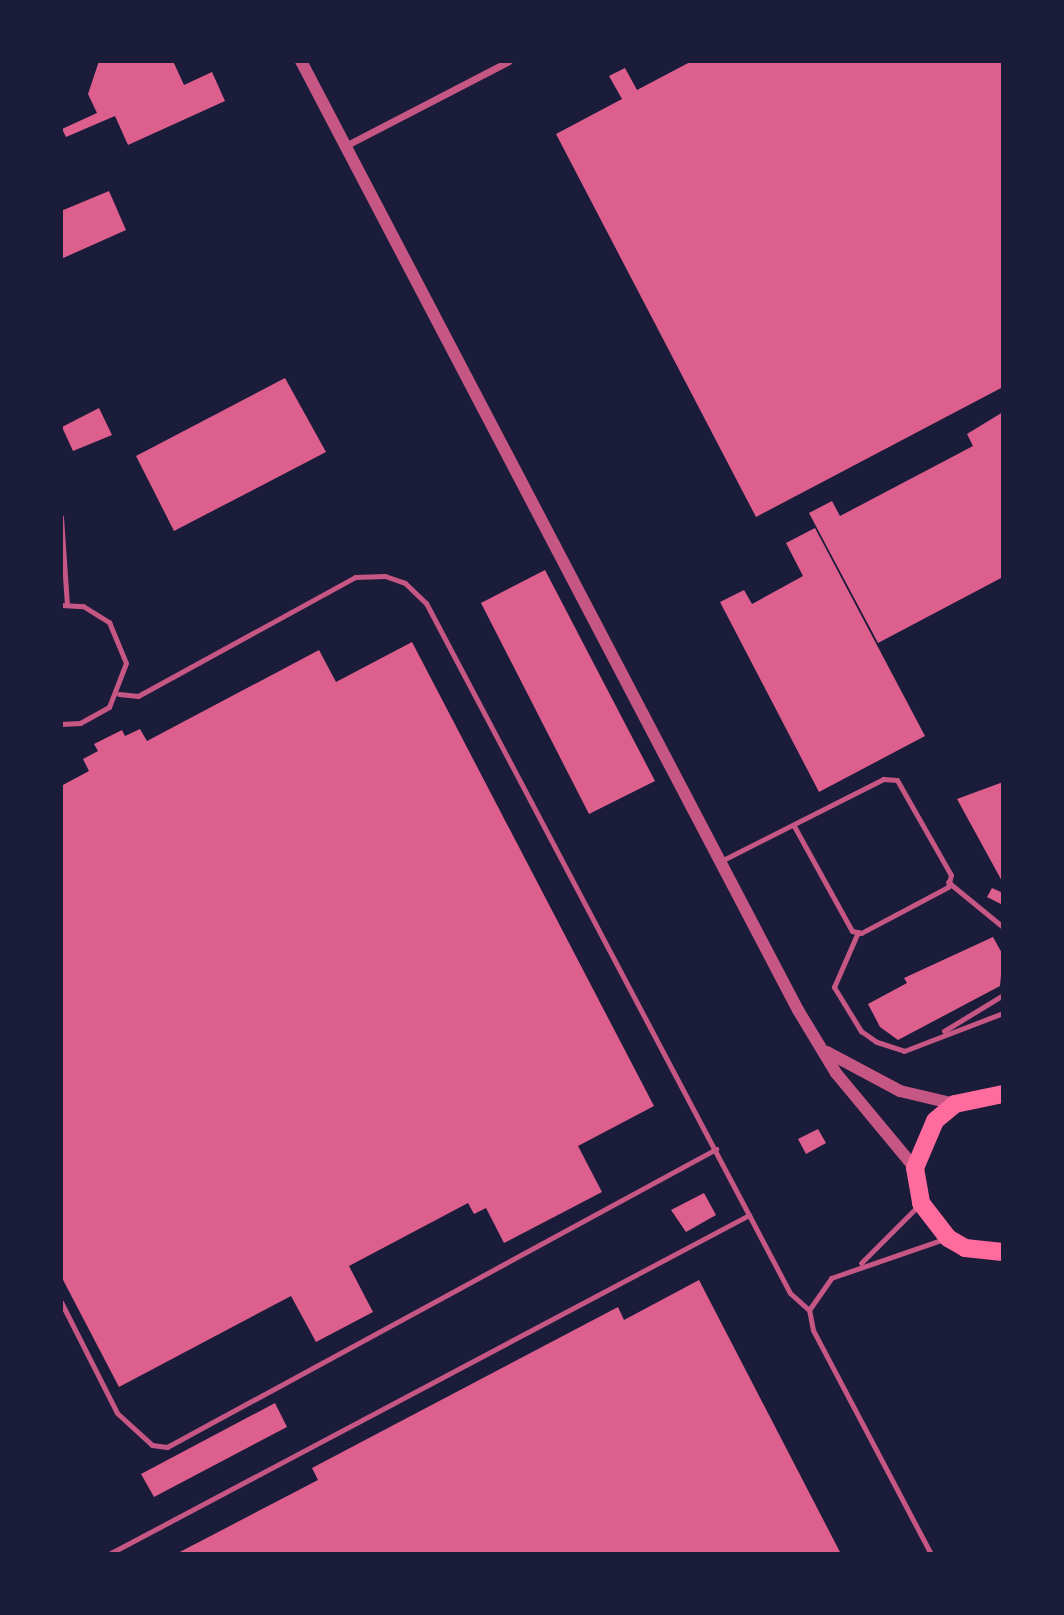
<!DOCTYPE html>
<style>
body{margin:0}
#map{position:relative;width:1064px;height:1615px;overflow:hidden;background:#1b1b3a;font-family:Commissioner,sans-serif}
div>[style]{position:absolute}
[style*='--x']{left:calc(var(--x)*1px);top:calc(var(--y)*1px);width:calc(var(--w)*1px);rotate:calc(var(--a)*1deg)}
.building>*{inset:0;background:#dd5f8e}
.service>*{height:5px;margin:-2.5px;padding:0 2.5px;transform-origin:2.5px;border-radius:2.5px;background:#c65784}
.minor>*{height:7px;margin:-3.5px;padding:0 3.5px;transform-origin:3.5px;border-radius:3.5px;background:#c65784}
.tertiary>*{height:12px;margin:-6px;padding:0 6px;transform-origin:6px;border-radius:6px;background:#c65784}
.primary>*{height:18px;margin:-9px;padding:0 9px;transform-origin:9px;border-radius:9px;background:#ff6b9d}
span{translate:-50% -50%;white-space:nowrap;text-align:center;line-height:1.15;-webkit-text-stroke:6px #1b1b3a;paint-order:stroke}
.frame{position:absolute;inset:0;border:63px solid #1b1b3a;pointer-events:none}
</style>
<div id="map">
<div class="building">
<div style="clip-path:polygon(99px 61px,173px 61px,184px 85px,212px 72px,225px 101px,128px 145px,115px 116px,66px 137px,62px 129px,97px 113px,88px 94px)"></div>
<div style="clip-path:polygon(692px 61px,1003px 61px,1003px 387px,756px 517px,556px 134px,622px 99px,609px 76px,625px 68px,637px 90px)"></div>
<div style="clip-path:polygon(109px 191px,126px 230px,61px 259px,61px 211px)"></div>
<div style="clip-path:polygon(285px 378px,326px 452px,174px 531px,136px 456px)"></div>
<div style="clip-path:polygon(99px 408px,112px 435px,73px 451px,62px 427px)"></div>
<div style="clip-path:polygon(1003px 412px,1003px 577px,878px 643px,809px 513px,832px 501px,840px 516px,973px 446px,967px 434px)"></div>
<div style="clip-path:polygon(815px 528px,925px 736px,819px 792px,720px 602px,744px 590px,752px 604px,803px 576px,786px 543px)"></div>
<div style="clip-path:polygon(545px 570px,655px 781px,589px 814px,481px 603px)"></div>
<div style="clip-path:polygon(412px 642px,654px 1106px,578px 1146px,602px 1192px,504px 1243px,486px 1208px,474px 1214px,468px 1203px,349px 1266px,373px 1312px,316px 1342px,291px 1296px,119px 1387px,61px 1276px,61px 786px,89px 771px,83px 759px,98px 751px,94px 744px,122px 730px,125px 736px,140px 729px,147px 741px,319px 650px,336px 682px)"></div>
<div style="clip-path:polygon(1003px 782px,1003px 883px,957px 799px)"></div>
<div style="clip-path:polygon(992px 888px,1003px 893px,1003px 905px,987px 897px)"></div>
<div style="clip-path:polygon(993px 937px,1003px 955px,1000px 986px,898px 1040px,880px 1027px,868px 1004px,907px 983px,904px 978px)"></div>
<div style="clip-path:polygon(818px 1129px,826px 1143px,806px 1154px,798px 1139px)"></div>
<div style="clip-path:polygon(704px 1193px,716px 1215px,686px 1232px,671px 1210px)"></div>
<div style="clip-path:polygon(699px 1280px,841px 1554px,176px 1554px,318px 1480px,312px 1468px,386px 1429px,618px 1307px,624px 1320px)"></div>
<div style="clip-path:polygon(275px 1403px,287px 1427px,154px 1497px,141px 1474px)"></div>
</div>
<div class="service">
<div style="--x:61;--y:517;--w:87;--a:86.1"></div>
<div style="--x:61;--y:605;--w:22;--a:3"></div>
<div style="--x:83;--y:606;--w:31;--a:32"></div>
<div style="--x:109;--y:622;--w:44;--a:67.5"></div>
<div style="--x:126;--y:663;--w:47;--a:111.1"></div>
<div style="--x:109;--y:707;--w:33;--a:151"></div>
<div style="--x:80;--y:723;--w:19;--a:177"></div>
<div style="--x:119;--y:694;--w:19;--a:6"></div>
<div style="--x:138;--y:696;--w:247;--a:-28.7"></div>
<div style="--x:355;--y:577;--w:30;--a:-2"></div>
<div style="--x:385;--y:576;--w:21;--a:19"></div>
<div style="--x:405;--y:583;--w:29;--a:44"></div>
<div style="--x:426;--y:603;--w:692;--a:62.18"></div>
<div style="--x:721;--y:861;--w:182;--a:-26.8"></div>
<div style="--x:883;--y:779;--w:14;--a:4"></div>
<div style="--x:897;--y:780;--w:109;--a:60.4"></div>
<div style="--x:951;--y:875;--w:12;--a:104"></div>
<div style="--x:948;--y:887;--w:98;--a:152.1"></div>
<div style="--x:861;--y:933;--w:9;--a:-167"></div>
<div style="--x:852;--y:931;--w:120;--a:-118.9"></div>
<div style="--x:948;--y:882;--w:71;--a:39.3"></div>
<div style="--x:858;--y:932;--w:60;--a:113.6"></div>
<div style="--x:834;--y:987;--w:52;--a:58.5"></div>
<div style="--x:861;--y:1031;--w:19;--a:35"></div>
<div style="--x:877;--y:1042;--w:28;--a:18"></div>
<div style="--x:904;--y:1051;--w:106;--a:-21"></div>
<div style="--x:944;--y:1031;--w:69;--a:-31.4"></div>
<div style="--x:861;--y:1263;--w:81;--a:-45"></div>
<div style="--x:61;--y:1302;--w:124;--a:63.2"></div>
<div style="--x:117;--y:1413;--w:47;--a:42.4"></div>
<div style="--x:152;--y:1445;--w:15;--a:8"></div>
<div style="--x:167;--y:1447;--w:625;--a:-28.49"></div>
<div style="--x:109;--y:1554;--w:724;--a:-27.91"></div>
<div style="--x:749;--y:1215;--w:88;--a:62.3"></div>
<div style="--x:790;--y:1293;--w:25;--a:42"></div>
<div style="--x:931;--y:1554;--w:253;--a:-117.8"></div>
<div style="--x:813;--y:1330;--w:20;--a:-101"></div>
<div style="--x:809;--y:1310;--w:39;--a:-55"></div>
<div style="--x:831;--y:1278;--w:120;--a:-19"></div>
</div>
<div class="minor">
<div style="--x:347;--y:145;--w:182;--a:-27.4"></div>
</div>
<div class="tertiary">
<div style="--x:301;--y:61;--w:1071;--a:62.36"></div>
<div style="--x:798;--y:1010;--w:74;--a:58.9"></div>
<div style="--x:836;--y:1073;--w:124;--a:50.3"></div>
<div style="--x:827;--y:1052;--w:83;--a:28.1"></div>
<div style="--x:900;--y:1091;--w:57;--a:13.3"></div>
</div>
<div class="primary">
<div style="--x:1003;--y:1094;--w:49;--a:168.2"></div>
<div style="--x:955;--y:1104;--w:26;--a:140"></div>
<div style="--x:935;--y:1121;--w:51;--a:113.1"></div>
<div style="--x:915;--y:1168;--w:36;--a:80"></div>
<div style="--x:921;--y:1203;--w:44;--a:52.4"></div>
<div style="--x:948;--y:1238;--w:20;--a:30"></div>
<div style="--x:965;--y:1248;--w:38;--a:6"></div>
</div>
<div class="frame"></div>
</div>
